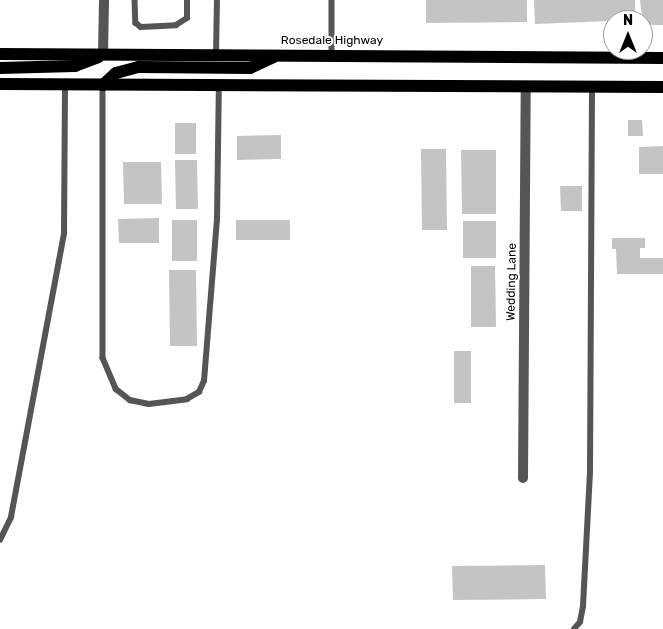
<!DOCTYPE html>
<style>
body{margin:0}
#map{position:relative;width:663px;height:629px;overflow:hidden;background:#fff;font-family:Rubik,sans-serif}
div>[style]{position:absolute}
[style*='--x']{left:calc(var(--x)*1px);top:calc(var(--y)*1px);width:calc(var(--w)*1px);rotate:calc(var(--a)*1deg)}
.building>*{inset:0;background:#c4c4c4}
.service>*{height:5.5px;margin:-2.75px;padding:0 2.75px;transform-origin:2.75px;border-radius:2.75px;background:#555}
.minor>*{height:10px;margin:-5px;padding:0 5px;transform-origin:5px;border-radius:5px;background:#555}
.primary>*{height:12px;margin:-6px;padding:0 6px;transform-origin:6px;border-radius:6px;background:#000}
span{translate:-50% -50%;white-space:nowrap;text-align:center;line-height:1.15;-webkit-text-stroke:4px #fff;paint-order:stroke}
.street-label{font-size:12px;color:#000}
.north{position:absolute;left:603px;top:10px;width:50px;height:50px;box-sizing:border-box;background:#fff;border:1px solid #999;border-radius:50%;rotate:0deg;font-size:14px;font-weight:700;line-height:20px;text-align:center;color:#000}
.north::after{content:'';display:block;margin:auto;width:18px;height:22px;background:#000;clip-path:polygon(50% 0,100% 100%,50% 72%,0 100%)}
</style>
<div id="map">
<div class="building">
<div style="clip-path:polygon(426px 0,527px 0,527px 22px,426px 23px)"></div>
<div style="clip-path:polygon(534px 0,635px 0,635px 20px,535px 24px)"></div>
<div style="clip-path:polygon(640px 0,663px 0,663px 25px,643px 25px)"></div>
<div style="clip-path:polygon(628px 120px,642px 120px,643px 136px,628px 136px)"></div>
<div style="clip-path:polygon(175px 123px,196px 123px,196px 154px,175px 154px)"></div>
<div style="clip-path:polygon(281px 135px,281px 159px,237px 160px,237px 136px)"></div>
<div style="clip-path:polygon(663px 146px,663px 174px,639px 174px,639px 147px)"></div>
<div style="clip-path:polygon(421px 149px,446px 149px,447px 230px,422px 230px)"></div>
<div style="clip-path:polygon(461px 150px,496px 150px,496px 214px,462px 214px)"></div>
<div style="clip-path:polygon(175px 160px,197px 160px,198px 209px,176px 209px)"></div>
<div style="clip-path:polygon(123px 162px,161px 162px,162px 204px,124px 204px)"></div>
<div style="clip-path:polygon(560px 186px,582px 186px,582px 211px,561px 211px)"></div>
<div style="clip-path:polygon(159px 218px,159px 243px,119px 243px,118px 219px)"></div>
<div style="clip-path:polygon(172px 220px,197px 220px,197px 261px,172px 261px)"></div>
<div style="clip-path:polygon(236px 220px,290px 220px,290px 240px,236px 240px)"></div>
<div style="clip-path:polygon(463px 221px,496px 221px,496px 258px,463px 258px)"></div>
<div style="clip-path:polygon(612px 238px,645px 238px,645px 248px,640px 248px,640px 258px,663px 258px,663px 274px,617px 274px,616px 249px,612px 249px)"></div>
<div style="clip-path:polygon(471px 266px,495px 266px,496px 327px,471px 327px)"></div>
<div style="clip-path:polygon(169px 270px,196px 270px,197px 346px,170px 346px)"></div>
<div style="clip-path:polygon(454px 351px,471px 351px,471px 403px,454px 403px)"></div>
<div style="clip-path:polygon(545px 565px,546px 599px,453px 600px,452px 566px)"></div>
</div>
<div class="service">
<div style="--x:135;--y:0;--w:23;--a:88"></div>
<div style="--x:136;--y:23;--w:6;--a:39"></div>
<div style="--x:141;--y:27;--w:35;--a:-3"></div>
<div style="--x:176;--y:25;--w:13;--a:-32"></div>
<div style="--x:187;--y:18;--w:18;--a:-90"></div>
<div style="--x:332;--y:0;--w:55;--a:90"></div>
<div style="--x:216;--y:55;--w:55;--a:-89"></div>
<div style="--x:103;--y:85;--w:273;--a:90"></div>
<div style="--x:103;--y:358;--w:34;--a:67"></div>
<div style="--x:116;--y:389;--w:18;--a:38"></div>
<div style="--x:130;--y:400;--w:19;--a:12"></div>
<div style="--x:149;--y:404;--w:38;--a:-7"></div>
<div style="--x:187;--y:399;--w:14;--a:-30"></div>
<div style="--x:199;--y:392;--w:12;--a:-66"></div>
<div style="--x:204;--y:381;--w:162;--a:-85.4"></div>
<div style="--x:217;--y:220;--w:135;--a:-89.2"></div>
<div style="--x:0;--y:540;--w:25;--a:-64"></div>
<div style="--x:11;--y:517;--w:289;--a:-79.4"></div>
<div style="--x:64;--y:233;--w:148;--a:-89.6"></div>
<div style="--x:574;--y:629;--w:9;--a:-49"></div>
<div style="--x:580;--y:622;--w:16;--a:-79"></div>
<div style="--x:583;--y:606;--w:133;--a:-87"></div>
<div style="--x:590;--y:473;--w:386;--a:-89.7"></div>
</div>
<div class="minor">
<div style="--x:103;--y:54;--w:54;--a:-88.9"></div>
<div style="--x:523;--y:478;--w:392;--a:-89.6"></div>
</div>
<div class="primary">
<div style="--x:0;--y:54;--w:663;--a:0.35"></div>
<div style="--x:0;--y:68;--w:75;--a:-1.5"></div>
<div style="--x:75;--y:66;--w:25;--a:-21"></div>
<div style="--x:0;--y:84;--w:663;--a:0.26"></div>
<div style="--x:103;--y:85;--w:18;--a:-43"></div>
<div style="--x:116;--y:73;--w:24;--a:-15"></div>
<div style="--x:139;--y:67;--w:111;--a:0.5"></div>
<div style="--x:250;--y:68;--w:26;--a:-25"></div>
</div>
<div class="street-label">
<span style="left:332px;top:41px">Rosedale Highway</span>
<span style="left:512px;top:282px;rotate:-89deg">Wedding Lane</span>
</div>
<div class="north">N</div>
</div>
